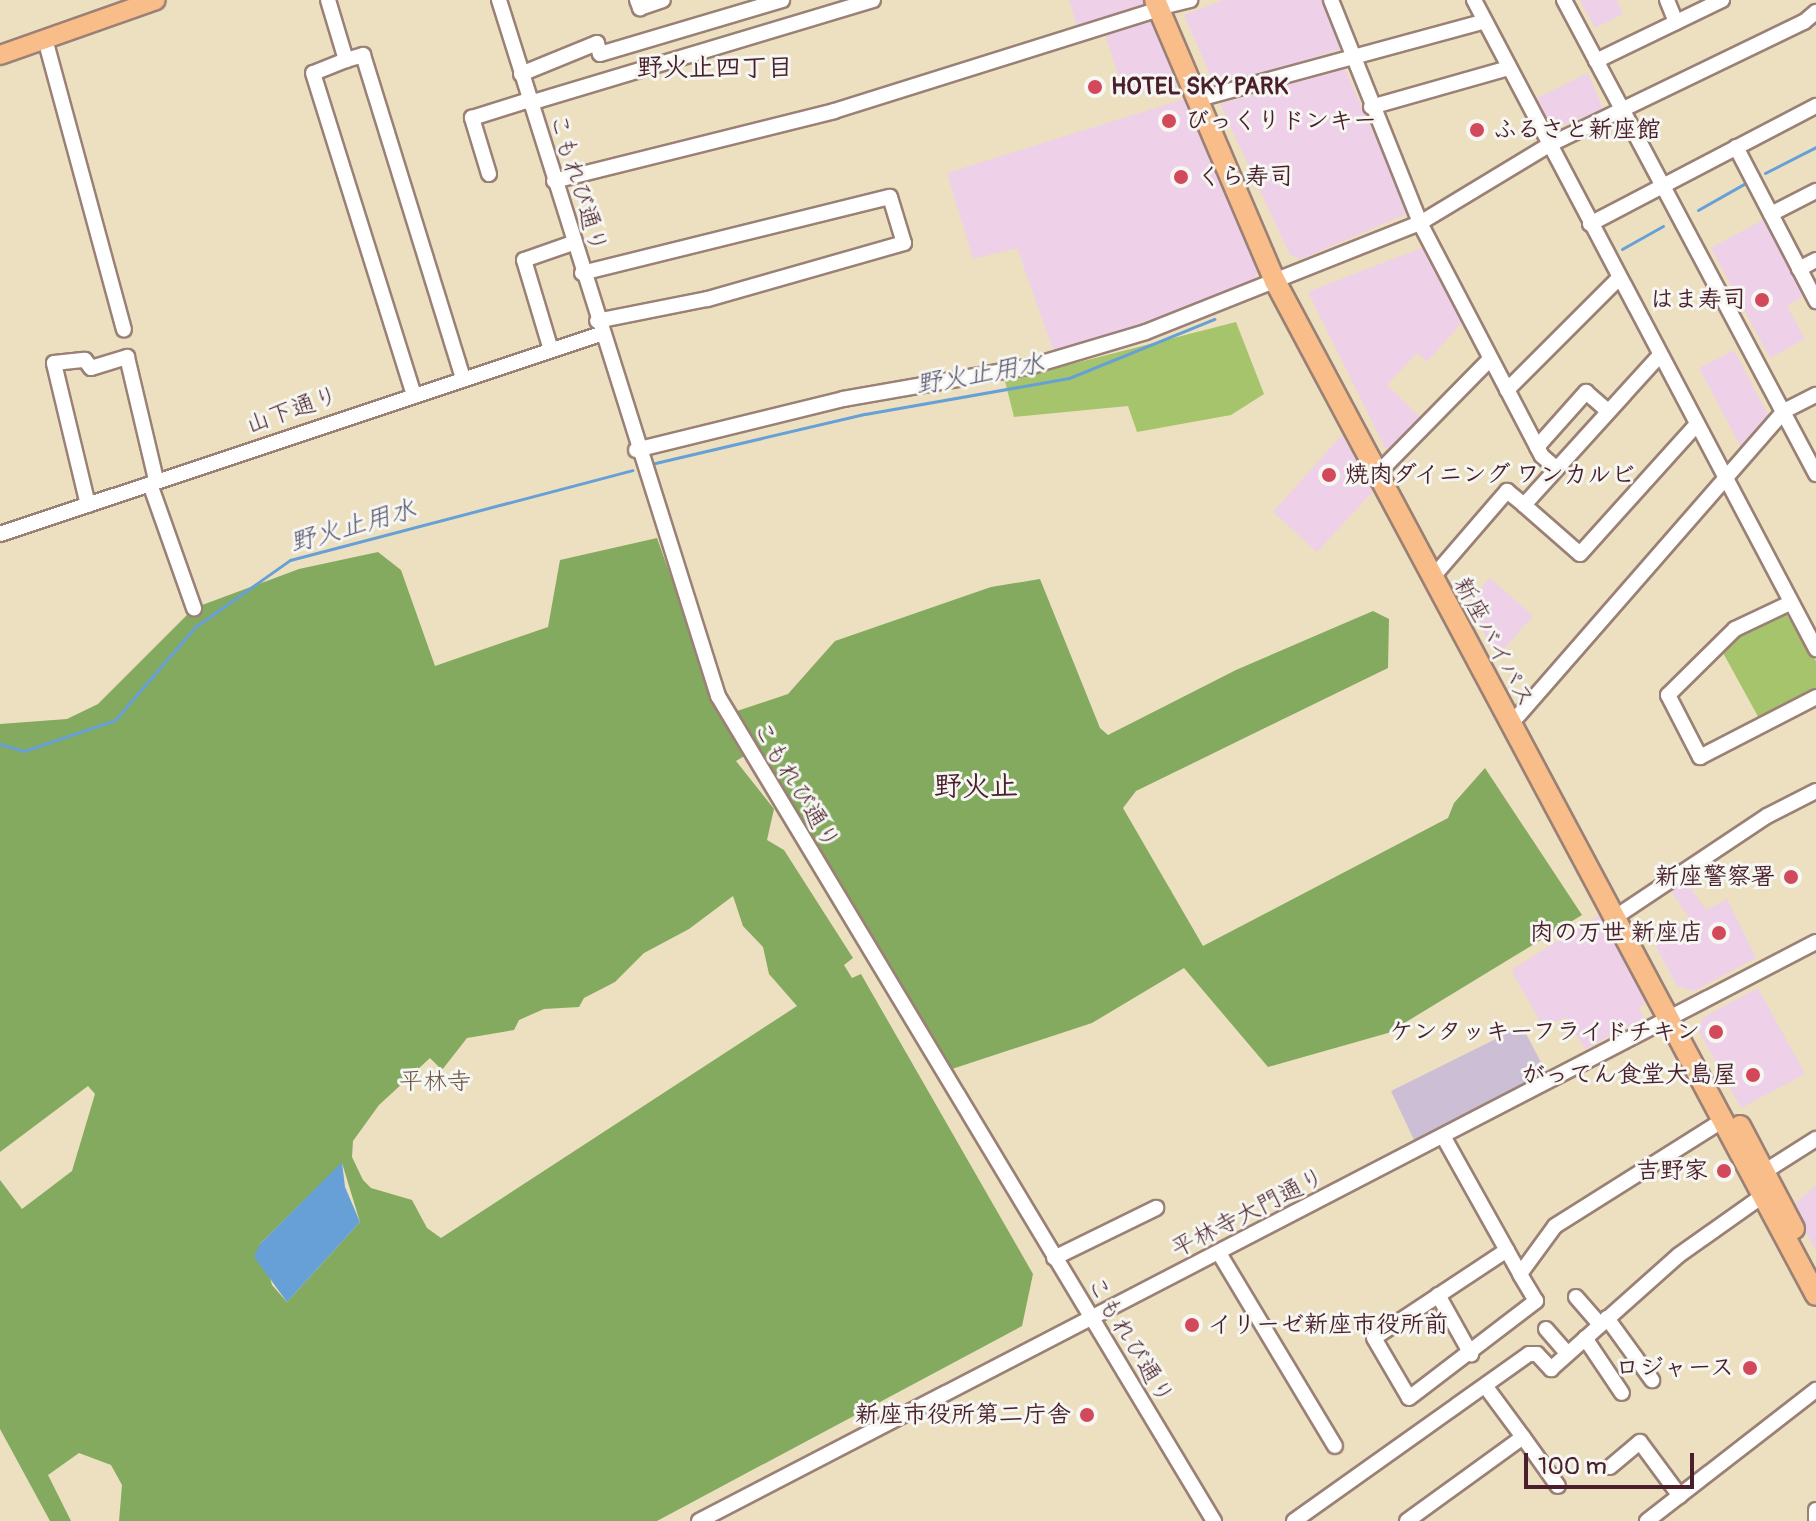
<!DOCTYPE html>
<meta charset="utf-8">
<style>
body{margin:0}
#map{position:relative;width:1816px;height:1521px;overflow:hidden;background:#ece0c1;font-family:Pangolin,"Klee One",sans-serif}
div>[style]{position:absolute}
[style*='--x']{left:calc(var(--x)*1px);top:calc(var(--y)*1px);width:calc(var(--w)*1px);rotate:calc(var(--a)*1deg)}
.built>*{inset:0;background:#eed0e8}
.industrial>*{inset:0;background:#ccbed4}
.green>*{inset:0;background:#a6c46b}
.forest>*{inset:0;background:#84aa5f}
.water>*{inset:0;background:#66a0d6}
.stream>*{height:3px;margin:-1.5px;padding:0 1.5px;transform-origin:1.5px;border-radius:1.5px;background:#66a0d6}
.roads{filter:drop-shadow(2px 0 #9b8076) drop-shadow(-2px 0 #9b8076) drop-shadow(0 2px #9b8076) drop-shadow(0 -2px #9b8076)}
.minor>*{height:14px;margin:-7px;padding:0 7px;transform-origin:7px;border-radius:7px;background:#fff}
.major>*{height:18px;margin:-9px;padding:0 9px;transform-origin:9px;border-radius:9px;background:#f8bd89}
.highway>*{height:20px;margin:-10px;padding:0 10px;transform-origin:10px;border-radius:10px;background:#f8bd89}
.dots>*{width:22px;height:22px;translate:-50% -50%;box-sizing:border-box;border:4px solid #f6f6f2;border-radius:50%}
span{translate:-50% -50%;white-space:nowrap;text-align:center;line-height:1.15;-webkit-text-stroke:6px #f6f6f2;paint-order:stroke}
.poi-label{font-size:24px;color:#4a1f2b;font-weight:700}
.left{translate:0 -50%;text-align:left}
.right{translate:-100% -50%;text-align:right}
.street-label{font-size:24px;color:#4a1f2b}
.park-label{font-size:24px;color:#66513e}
.neighbourhood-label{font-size:26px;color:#4a1f2b;font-weight:700}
.water-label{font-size:26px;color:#55536f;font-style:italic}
.quarter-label{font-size:28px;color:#4a1f2b;font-weight:700}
.scale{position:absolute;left:1524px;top:1453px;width:170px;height:36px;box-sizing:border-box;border:4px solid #4a1f2b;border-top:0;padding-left:10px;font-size:24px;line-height:28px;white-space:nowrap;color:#4a1f2b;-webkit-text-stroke:6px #f6f6f2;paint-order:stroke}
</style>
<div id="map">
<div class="built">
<div style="clip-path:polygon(1069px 0,1145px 0,1149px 10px,1079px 32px)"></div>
<div style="clip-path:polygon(1224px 0,1323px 0,1340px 49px,1216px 88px,1184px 15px)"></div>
<div style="clip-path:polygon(1580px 0,1617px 0,1623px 14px,1595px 28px)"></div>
<div style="clip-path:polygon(1151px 17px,1178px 87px,1125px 96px,1104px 31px)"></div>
<div style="clip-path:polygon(1344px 67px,1409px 213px,1301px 259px,1290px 255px,1220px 104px)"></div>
<div style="clip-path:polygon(1588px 73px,1603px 109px,1549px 131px,1533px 100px)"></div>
<div style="clip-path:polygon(1184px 99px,1258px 271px,1253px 282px,1055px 355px,1017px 248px,973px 259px,947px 173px)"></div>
<div style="clip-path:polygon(1768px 217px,1808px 294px,1787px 306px,1805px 339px,1770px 358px,1711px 248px)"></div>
<div style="clip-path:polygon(1426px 246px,1464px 320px,1427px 362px,1417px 353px,1387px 385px,1423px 420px,1396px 449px,1385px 448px,1308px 292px)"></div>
<div style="clip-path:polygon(1734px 350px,1768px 415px,1741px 447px,1699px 368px)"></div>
<div style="clip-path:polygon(1342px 435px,1373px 491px,1317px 552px,1273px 512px)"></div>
<div style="clip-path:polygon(1490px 578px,1533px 616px,1497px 657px,1468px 602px)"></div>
<div style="clip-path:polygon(1683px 877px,1706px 910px,1727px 899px,1756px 958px,1694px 991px,1677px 986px,1653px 941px,1689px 917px,1668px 887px)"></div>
<div style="clip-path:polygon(1599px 915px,1647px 1003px,1638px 1008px,1644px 1018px,1585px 1049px,1566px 1017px,1544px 1028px,1511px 970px)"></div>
<div style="clip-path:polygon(1758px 988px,1805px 1074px,1741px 1108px,1698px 1029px,1704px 1017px)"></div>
<div style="clip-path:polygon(1816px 1185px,1816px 1251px,1792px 1206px)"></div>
</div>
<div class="industrial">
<div style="clip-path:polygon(1522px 1026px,1546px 1072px,1414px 1140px,1391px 1091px)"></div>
</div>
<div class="green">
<div style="clip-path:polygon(1236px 322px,1264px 394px,1231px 415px,1137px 432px,1128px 406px,1014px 417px,1005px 381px)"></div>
<div style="clip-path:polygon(1785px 612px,1816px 661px,1816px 694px,1761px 722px,1722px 651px,1739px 633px)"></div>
</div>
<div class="forest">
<div style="clip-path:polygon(evenodd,657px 538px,719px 710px,746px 755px,736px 761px,774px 809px,767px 840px,784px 850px,853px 958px,844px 965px,852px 978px,861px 974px,1033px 1274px,1022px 1326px,657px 1521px,119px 1521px,122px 1485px,111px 1465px,79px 1453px,48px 1475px,71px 1521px,50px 1521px,0 1429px,0 1180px,22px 1209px,72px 1171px,95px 1094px,88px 1086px,0 1152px,0 724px,67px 719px,98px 704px,194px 608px,299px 569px,378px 552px,401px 570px,435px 666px,548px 627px,560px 560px,657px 538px,733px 896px,743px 926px,763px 947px,769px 974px,797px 1006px,441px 1238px,427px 1228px,412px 1200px,371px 1188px,363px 1180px,352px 1157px,353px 1141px,379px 1105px,430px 1058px,442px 1070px,467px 1038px,514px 1030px,519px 1020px,544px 1009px,579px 1007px,584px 998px,615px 982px,644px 953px,689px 929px,733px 896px,657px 538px,342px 1163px,360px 1222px,287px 1302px,272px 1285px,260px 1244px,342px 1163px)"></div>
<div style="clip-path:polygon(1040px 579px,1100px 728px,1108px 735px,1236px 670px,1373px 611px,1389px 619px,1388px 668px,1136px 791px,1123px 808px,1203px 946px,1448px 818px,1454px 803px,1485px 768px,1582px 915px,1388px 1033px,1268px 1067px,1184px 968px,1092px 1023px,952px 1069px,737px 711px,788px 694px,835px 641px,991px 587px)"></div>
</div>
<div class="water">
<div style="clip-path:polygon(342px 1162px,345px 1187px,360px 1222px,287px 1302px,254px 1257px,260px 1244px)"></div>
</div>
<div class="stream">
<div style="--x:1765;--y:173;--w:57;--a:-27"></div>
<div style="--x:1698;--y:210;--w:53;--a:-29.5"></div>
<div style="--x:1622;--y:249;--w:47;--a:-29.3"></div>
<div style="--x:651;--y:464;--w:220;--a:-13.2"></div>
<div style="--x:865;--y:414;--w:207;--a:-10"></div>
<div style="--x:1069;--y:378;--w:157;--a:-22.1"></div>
<div style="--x:0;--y:744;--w:25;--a:16"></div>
<div style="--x:24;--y:751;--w:96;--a:-18.8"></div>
<div style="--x:115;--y:720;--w:123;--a:-49.3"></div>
<div style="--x:195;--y:627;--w:116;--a:-35.2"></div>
<div style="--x:290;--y:560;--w:354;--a:-14.7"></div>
</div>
<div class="roads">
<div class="minor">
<div style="--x:328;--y:0;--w:63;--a:73.3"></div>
<div style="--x:346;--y:60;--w:18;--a:-16"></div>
<div style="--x:363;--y:55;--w:338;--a:72.8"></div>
<div style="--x:499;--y:0;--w:730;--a:72.53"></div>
<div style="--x:718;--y:696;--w:963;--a:58.99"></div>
<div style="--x:637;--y:0;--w:9;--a:69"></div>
<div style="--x:640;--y:8;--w:24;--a:-19"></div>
<div style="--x:1331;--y:0;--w:240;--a:68.2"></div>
<div style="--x:1420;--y:223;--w:263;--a:62.4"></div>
<div style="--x:1542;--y:456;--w:18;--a:41"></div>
<div style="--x:1474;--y:0;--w:734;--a:62.21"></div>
<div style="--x:1564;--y:0;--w:537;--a:62"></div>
<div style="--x:1667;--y:0;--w:24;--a:68"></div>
<div style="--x:1170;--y:5;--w:21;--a:-14"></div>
<div style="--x:45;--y:39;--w:301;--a:74.8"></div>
<div style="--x:346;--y:60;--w:35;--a:158"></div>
<div style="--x:313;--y:73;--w:335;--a:72.6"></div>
<div style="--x:1596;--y:61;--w:140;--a:-25.8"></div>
<div style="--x:521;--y:74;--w:82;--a:-22.2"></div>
<div style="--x:597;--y:43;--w:11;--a:75"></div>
<div style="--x:600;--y:54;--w:190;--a:-16.5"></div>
<div style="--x:1206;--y:97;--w:289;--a:-15.2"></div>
<div style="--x:530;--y:103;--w:358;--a:-16.7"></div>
<div style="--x:1371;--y:107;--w:143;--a:-15.8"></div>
<div style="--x:1736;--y:147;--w:174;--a:62.5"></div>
<div style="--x:489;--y:174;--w:59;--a:-106.9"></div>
<div style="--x:472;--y:118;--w:60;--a:-17.5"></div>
<div style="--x:554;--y:181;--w:289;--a:-14"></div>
<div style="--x:834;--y:111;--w:341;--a:-17.4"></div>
<div style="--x:1771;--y:214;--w:51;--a:-27.1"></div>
<div style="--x:1590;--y:224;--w:255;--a:-27.6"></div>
<div style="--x:1799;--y:269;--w:19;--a:-28"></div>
<div style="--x:582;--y:273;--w:317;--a:-13.9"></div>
<div style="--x:890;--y:197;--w:48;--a:73.1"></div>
<div style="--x:904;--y:243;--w:205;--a:164.1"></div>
<div style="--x:707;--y:299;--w:112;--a:168.7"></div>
<div style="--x:551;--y:350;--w:94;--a:-106.7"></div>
<div style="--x:524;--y:260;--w:52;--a:-19.1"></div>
<div style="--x:1507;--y:390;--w:157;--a:-45"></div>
<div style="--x:1537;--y:447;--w:74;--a:-48.3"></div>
<div style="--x:1586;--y:392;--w:29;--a:41"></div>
<div style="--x:636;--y:450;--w:213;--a:-13.8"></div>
<div style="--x:843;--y:399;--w:192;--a:-9.9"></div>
<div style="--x:1032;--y:366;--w:119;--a:-16.6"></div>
<div style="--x:1146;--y:332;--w:295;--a:-21.7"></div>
<div style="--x:1420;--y:223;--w:151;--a:-31.2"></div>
<div style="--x:1549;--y:145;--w:283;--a:-25.8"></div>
<div style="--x:1804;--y:22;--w:16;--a:-40"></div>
<div style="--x:1385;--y:466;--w:150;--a:-45.5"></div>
<div style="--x:150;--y:484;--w:132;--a:70.5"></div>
<div style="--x:88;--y:505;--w:146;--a:-103.5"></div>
<div style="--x:54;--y:363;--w:31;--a:-6"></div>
<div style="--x:85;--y:360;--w:10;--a:53"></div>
<div style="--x:91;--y:368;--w:38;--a:-17"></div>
<div style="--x:127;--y:357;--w:126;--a:76.7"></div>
<div style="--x:1524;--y:505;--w:74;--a:41.2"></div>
<div style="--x:1580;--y:554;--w:175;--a:-48"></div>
<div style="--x:0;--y:534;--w:633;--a:-18.41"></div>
<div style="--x:1438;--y:571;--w:106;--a:-49.2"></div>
<div style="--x:1507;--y:491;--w:22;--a:39"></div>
<div style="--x:1524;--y:505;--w:201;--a:-47.8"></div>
<div style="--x:1790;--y:603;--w:61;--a:154.7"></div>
<div style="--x:1735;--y:629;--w:94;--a:135.4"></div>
<div style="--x:1668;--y:695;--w:70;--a:62.7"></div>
<div style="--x:1700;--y:757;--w:131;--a:-27.3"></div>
<div style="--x:1518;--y:716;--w:405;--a:-48.9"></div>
<div style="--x:1784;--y:411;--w:36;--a:-27"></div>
<div style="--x:1623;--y:912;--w:173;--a:-33.7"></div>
<div style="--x:1767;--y:816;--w:55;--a:-27"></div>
<div style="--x:1443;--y:1136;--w:158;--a:60.8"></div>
<div style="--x:1520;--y:1274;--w:59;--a:-53.9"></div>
<div style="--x:1555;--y:1226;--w:197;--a:-32.2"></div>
<div style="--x:1764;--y:1172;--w:62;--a:-32.4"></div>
<div style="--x:1507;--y:1250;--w:159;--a:146.5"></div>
<div style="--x:1374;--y:1338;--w:69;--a:59.7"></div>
<div style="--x:1409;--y:1398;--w:160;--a:-37.4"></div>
<div style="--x:1536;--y:1301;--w:31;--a:-121"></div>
<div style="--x:1219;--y:1253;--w:225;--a:59"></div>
<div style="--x:1054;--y:1258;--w:114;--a:-26.1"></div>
<div style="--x:1438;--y:1295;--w:68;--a:60.8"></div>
<div style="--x:1576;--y:1297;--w:37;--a:49"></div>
<div style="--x:1607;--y:1318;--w:77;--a:54"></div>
<div style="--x:1546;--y:1329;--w:33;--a:49"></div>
<div style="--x:1585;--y:1338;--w:66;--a:56.1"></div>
<div style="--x:1486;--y:1387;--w:62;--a:53.5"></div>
<div style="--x:1610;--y:1467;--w:39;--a:-40"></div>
<div style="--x:1640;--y:1442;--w:67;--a:53.5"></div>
<div style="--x:1816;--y:1510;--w:10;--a:90"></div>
<div style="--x:699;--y:1521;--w:1258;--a:-27.4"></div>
<div style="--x:1294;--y:1521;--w:288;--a:-35.4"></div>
<div style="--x:1529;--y:1354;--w:8;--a:0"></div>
<div style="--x:1537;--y:1354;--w:21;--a:47"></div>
<div style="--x:1551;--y:1369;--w:171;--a:-41.7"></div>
<div style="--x:1679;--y:1255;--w:100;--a:-35.3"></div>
<div style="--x:1407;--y:1521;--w:143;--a:-35.9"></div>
<div style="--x:1523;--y:1437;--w:60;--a:54.5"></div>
<div style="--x:1647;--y:1521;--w:214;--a:-37.8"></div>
</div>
<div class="major">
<div style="--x:0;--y:55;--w:165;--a:-19.4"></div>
</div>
<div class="highway">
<div style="--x:1155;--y:0;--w:306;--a:66.9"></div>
<div style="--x:1275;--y:281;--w:1149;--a:61.92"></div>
<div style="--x:1740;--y:1126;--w:116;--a:62.3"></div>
</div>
</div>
<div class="dots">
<div style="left:1095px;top:87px;background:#d1495b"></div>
<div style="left:1169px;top:121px;background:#d1495b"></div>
<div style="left:1477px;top:130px;background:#d1495b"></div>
<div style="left:1181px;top:177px;background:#d1495b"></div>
<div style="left:1762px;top:300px;background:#d1495b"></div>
<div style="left:1329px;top:475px;background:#d1495b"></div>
<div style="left:1791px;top:877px;background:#d1495b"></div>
<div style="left:1719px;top:933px;background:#d1495b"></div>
<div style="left:1716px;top:1032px;background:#d1495b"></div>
<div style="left:1753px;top:1075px;background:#d1495b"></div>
<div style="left:1724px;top:1171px;background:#d1495b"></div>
<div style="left:1192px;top:1325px;background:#d1495b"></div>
<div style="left:1750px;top:1368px;background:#d1495b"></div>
<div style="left:1087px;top:1415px;background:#d1495b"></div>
</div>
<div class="poi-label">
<span class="left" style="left:1111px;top:87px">HOTEL SKY PARK</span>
<span class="left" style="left:1185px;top:121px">びっくりドンキー</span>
<span class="left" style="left:1493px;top:130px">ふるさと新座館</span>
<span class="left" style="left:1197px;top:177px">くら寿司</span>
<span class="right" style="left:1746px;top:300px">はま寿司</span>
<span class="left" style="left:1345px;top:475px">焼肉ダイニング ワンカルビ</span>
<span class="right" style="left:1775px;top:877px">新座警察署</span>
<span class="right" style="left:1703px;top:933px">肉の万世 新座店</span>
<span class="right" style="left:1700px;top:1032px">ケンタッキーフライドチキン</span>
<span class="right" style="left:1737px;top:1075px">がってん食堂大島屋</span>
<span class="right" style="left:1708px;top:1171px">吉野家</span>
<span class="left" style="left:1208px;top:1325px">イリーゼ新座市役所前</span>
<span class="right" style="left:1734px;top:1368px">ロジャース</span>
<span class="right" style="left:1071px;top:1415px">新座市役所第二庁舎</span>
</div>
<div class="street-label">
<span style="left:578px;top:183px;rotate:73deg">こもれび通り</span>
<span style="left:292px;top:410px;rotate:-19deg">山下通り</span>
<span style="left:1494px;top:642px;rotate:62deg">新座バイパス</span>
<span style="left:796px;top:785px;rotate:59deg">こもれび通り</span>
<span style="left:1248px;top:1213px;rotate:-27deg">平林寺大門通り</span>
<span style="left:1130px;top:1340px;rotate:59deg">こもれび通り</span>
</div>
<div class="park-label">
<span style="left:435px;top:1082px">平林寺</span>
</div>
<div class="neighbourhood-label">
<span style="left:715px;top:69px">野火止四丁目</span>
</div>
<div class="water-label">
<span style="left:980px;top:375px;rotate:-10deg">野火止用水</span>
<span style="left:353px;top:527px;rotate:-16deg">野火止用水</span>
</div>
<div class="quarter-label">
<span style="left:976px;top:787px">野火止</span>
</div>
<div class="scale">100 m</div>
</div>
